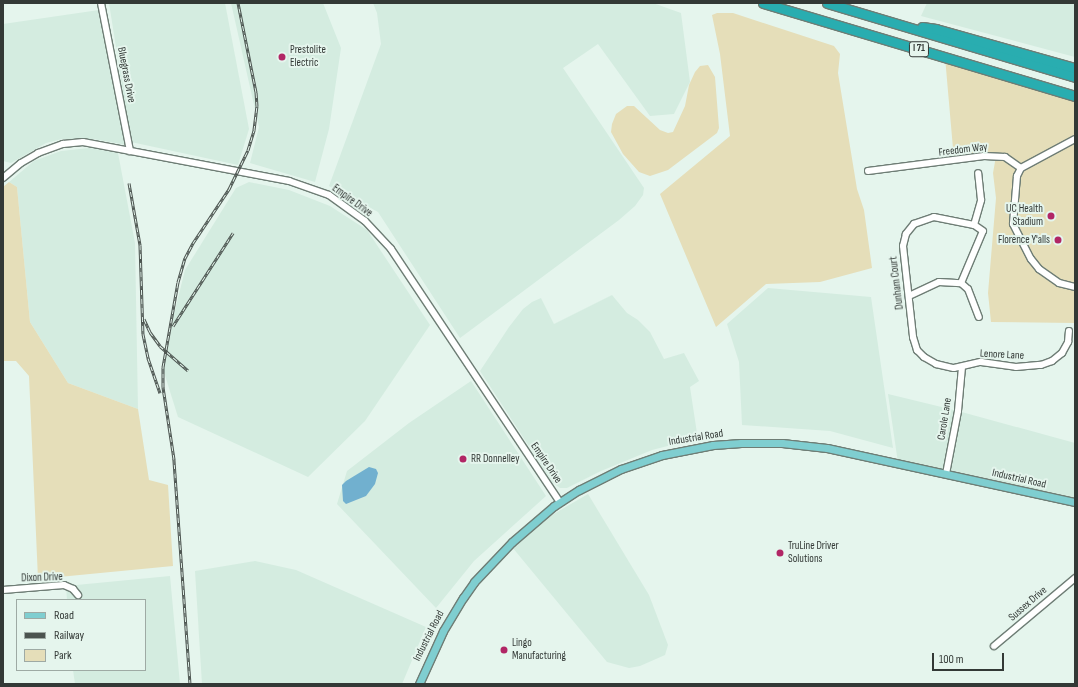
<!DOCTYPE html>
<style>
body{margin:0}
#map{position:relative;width:1078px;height:687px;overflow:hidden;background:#e5f5ed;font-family:"Sofia Sans Condensed",sans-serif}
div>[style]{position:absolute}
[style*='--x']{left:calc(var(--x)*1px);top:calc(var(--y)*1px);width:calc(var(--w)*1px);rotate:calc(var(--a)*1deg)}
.built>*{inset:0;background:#d4ece0}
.green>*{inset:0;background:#e5deb9}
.water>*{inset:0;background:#71b0cf}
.roads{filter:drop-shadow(1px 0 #6e7d75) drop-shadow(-1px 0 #6e7d75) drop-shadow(0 1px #6e7d75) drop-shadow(0 -1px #6e7d75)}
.minor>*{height:6px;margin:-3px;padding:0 3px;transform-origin:3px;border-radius:3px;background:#fff}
.major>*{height:7px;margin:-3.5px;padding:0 3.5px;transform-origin:3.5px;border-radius:3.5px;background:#7fced0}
.highway>*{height:9px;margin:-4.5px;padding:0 4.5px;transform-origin:4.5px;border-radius:4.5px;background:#29adb0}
.rail>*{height:3px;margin-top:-1.5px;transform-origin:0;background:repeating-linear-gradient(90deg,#e5f5ed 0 4.5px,#4b534f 0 9px);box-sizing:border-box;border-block:1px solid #4b534f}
.dots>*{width:11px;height:11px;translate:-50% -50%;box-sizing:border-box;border:2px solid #e5f5ed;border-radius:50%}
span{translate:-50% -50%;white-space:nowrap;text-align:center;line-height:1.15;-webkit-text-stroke:4px #e5f5ed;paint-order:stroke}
.shield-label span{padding:1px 3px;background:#e5f5ed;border:1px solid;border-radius:3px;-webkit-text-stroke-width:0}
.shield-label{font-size:10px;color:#333936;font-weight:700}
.poi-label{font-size:11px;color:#333936}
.left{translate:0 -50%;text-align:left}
.right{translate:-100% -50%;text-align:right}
.street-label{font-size:11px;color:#333936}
.frame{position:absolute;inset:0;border:4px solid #333936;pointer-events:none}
.legend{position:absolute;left:16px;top:599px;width:130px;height:72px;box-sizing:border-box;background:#e5f5ed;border:1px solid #9eaaa4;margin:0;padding:5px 7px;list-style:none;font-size:12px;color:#333936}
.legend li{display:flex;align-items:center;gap:8px;height:20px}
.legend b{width:20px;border:1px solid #9eaaa4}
.scale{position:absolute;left:932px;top:653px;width:72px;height:18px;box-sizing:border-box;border:2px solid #333936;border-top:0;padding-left:5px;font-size:12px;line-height:14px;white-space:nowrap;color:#333936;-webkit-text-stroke:3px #e5f5ed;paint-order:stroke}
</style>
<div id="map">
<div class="built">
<div style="clip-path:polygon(109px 3px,225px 3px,249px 129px,238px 165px,131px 142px)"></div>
<div style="clip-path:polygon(231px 3px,323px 3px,341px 48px,329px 129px,315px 182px,250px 163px,259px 127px)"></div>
<div style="clip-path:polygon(373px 3px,653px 3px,681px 13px,690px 82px,674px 114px,650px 116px,598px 44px,563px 68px,644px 188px,643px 195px,635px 206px,619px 220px,460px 338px,378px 212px,329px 186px,381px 44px,377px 13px)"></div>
<div style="clip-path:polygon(927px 3px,1075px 3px,1075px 57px,921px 16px)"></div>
<div style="clip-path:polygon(99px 10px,127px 145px,93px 139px,62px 139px,46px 143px,11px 163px,3px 161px,3px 24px)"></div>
<div style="clip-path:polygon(89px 148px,118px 153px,135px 243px,138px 409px,68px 383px,30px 322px,17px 187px,9px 182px,34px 161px,61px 151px)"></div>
<div style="clip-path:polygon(249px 182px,289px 190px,330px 206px,367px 230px,430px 325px,365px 421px,308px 477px,178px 417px,163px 369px,173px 318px,185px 270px,236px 188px)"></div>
<div style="clip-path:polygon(768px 288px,871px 297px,893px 448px,830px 431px,742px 425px,739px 362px,727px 324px)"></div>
<div style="clip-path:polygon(612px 295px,627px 313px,638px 320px,650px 332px,664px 359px,684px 353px,699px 381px,690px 387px,698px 440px,687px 441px,652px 450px,601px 471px,567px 488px,560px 488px,553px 483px,480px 371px,509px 327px,523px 309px,532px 302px,541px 298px,554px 324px)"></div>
<div style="clip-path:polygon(471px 381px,546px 496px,474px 561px,436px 608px,337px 504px,347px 471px,409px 423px)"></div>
<div style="clip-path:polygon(888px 394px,958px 411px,1075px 443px,1075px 502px,898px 463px)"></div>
<div style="clip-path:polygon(588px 494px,649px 595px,668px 645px,665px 655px,640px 666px,629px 668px,607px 662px,512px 547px,540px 522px)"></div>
<div style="clip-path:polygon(255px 561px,296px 570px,426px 627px,402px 684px,202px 684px,195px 571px)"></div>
<div style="clip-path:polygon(170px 576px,180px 684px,75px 684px,73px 670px,145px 670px,145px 600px,67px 600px,66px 586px)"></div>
</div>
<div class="green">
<div style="clip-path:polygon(717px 13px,733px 13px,834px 46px,840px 54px,838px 73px,857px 189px,864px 210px,872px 268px,820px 282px,766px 284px,716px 327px,660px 194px,730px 136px,720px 54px,712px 15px)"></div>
<div style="clip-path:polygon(945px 57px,1075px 96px,1075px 323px,991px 322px,988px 293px,996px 198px,993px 173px,996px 156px,954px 160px)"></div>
<div style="clip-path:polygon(708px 65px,715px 77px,719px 128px,717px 133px,668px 170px,650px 176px,639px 172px,623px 154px,611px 132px,612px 124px,616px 114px,627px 106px,634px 106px,660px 130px,668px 133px,673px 132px,685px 106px,689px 85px,695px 72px,700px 66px)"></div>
<div style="clip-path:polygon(9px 182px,17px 187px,30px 322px,68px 383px,138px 409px,149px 480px,168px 485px,173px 566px,38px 579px,29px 376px,16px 361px,3px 361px,3px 187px)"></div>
</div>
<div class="water">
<div style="clip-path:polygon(369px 467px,376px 469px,378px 473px,375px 484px,366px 496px,346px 504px,343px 501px,342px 485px,346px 481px)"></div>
</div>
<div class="roads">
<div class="minor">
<div style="--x:101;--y:3;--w:151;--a:78.9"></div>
<div style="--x:1021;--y:168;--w:9;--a:117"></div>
<div style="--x:1017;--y:176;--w:48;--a:94.8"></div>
<div style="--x:1013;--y:224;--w:39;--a:63"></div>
<div style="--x:1031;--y:259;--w:13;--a:51"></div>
<div style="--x:1039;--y:269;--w:24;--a:35"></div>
<div style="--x:1059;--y:283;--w:16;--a:14"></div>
<div style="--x:868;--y:171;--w:117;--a:-7.4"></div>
<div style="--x:984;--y:156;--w:21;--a:3"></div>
<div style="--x:1005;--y:157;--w:19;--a:35"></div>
<div style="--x:1021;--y:168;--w:61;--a:-28.2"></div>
<div style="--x:3;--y:178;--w:23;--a:-40"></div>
<div style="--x:21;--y:163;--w:20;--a:-30"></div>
<div style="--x:38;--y:153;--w:27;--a:-20"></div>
<div style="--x:63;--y:144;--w:20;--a:-6"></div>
<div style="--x:83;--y:142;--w:210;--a:10.7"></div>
<div style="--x:289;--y:181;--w:42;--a:19.3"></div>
<div style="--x:329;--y:195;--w:44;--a:35.8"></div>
<div style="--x:365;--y:221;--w:38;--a:47"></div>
<div style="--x:391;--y:249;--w:304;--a:56.3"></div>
<div style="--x:974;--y:225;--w:26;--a:-74"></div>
<div style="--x:981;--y:200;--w:27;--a:-96"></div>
<div style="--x:961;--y:283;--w:56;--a:-67.1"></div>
<div style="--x:983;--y:231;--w:11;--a:-146"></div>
<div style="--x:974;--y:225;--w:41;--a:-168.7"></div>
<div style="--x:934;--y:217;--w:21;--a:161"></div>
<div style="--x:914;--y:224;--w:13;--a:129"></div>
<div style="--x:906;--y:234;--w:12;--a:104"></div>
<div style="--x:903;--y:246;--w:92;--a:83.7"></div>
<div style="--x:913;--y:337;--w:14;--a:73"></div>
<div style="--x:917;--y:350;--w:10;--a:45"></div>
<div style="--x:924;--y:357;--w:14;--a:30"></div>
<div style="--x:936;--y:364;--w:18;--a:13"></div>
<div style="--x:954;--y:368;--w:28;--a:-13"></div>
<div style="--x:981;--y:362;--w:35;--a:8"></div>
<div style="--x:1016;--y:367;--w:25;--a:-5"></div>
<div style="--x:1041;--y:365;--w:12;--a:-20"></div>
<div style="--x:1052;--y:361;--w:13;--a:-39"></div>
<div style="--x:1062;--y:353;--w:13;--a:-61"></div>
<div style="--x:1068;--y:342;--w:11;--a:-85"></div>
<div style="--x:961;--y:283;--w:9;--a:41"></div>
<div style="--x:968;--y:289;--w:30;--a:69"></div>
<div style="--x:909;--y:296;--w:33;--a:-25"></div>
<div style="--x:939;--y:282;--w:22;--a:3"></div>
<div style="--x:946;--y:474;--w:64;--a:-79.2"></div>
<div style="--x:958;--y:411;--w:44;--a:-84.8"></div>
<div style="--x:3;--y:590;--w:61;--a:-4.7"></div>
<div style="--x:64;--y:585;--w:10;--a:24"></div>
<div style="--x:73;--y:589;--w:8;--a:50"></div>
<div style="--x:994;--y:646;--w:106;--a:-40"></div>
</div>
<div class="major">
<div style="--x:419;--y:684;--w:58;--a:-65.6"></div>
<div style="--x:443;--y:631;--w:39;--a:-59"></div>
<div style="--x:463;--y:598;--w:19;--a:-55"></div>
<div style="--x:474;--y:582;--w:55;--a:-46.5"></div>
<div style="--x:512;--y:542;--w:55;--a:-40.6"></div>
<div style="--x:554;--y:506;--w:30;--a:-33"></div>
<div style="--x:579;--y:490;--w:47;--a:-26.6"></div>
<div style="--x:621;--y:469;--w:43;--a:-18.9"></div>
<div style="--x:662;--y:455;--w:52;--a:-11.1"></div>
<div style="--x:713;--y:445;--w:28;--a:-4"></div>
<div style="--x:741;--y:443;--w:41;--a:0"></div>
<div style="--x:782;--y:443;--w:45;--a:6.3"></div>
<div style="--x:827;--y:448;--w:254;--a:12.3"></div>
</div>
<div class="highway">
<div style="--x:763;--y:3;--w:326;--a:16.6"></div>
<div style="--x:827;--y:3;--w:259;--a:16.6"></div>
<div style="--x:922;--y:27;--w:14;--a:8"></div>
<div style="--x:936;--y:29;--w:144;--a:15.7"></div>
</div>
</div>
<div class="rail">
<div style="--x:129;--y:183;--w:63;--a:79.9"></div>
<div style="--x:140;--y:245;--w:89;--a:88.1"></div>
<div style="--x:143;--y:334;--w:25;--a:78"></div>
<div style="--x:148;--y:358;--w:37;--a:71"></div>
<div style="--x:144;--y:319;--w:14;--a:65"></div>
<div style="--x:150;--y:332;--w:17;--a:54"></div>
<div style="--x:160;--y:346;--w:37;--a:41"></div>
<div style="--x:173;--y:326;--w:111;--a:-57.2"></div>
<div style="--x:190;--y:684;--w:226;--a:-94.1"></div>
<div style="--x:174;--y:459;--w:73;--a:-98.7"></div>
<div style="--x:163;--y:387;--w:20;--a:-90"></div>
<div style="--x:163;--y:367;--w:86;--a:-80"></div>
<div style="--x:178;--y:282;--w:25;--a:-74"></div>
<div style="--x:185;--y:258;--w:17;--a:-62"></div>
<div style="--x:193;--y:243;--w:65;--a:-56.3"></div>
<div style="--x:229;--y:189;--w:43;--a:-64"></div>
<div style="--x:248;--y:150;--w:21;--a:-73"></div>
<div style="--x:254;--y:130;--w:24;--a:-83"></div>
<div style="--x:257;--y:106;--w:14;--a:-94"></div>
<div style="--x:256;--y:92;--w:91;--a:-101.4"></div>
</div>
<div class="dots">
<div style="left:282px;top:57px;background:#b12665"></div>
<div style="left:1051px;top:216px;background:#b12665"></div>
<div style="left:1058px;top:240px;background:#b12665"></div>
<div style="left:463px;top:459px;background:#b12665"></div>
<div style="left:780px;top:553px;background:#b12665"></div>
<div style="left:504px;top:650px;background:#b12665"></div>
</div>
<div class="shield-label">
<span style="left:919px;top:49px">I 71</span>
</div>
<div class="poi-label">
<span class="left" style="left:290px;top:57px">Prestolite<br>Electric</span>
<span class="right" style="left:1043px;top:216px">UC Health<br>Stadium</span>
<span class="right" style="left:1050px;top:240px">Florence Y'alls</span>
<span class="left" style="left:471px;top:459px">RR Donnelley</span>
<span class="left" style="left:788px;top:553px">TruLine Driver<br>Solutions</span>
<span class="left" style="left:512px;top:650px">Lingo<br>Manufacturing</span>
</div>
<div class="street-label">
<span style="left:126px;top:75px;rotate:79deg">Bluegrass Drive</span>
<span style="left:963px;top:150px;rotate:-7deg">Freedom Way</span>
<span style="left:352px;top:201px;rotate:36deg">Empire Drive</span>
<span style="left:897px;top:283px;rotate:-97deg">Dunham Court</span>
<span style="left:1002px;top:355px;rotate:3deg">Lenore Lane</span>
<span style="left:945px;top:419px;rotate:-81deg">Carole Lane</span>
<span style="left:696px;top:438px;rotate:-9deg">Industrial Road</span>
<span style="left:546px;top:463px;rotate:56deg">Empire Drive</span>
<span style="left:1019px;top:479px;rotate:13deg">Industrial Road</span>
<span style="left:42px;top:578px;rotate:-2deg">Dixon Drive</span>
<span style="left:1028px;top:604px;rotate:-41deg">Sussex Drive</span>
<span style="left:429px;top:636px;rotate:-63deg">Industrial Road</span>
</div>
<div class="frame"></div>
<ul class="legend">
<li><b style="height:5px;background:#7fced0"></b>Road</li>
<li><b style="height:5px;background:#4b534f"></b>Railway</li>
<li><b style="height:11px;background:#e5deb9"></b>Park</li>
</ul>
<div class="scale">100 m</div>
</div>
